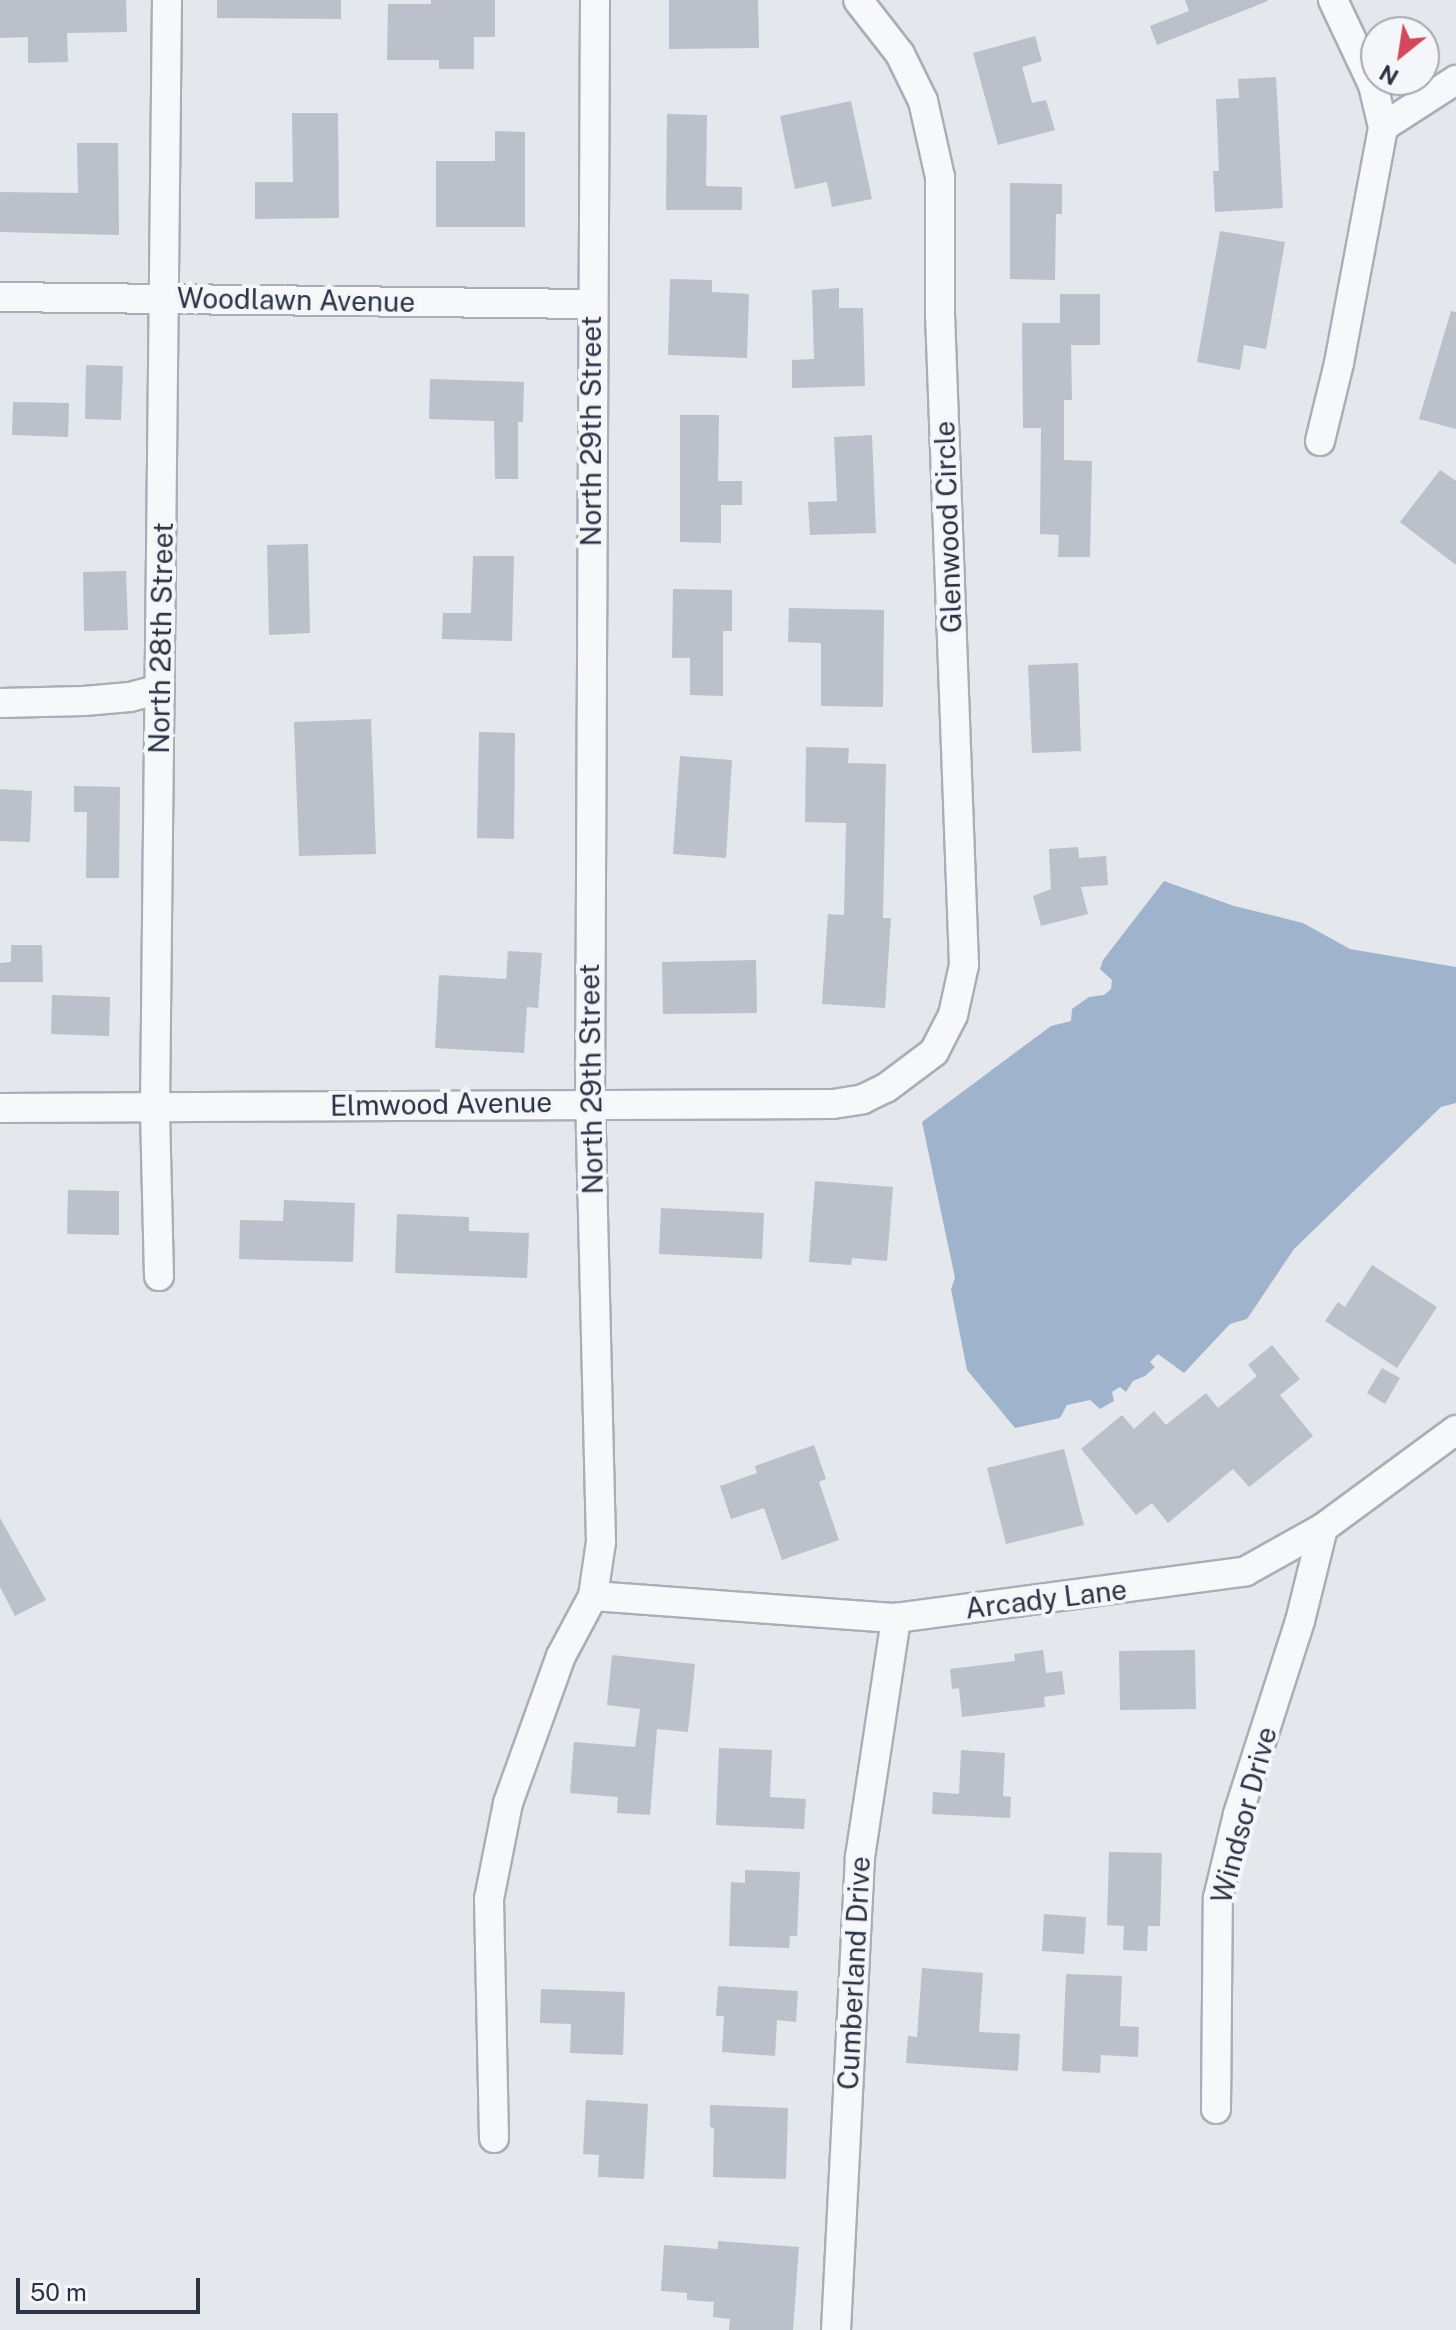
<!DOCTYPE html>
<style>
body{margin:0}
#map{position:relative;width:1456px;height:2330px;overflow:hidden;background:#e4e7ec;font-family:"Public Sans",sans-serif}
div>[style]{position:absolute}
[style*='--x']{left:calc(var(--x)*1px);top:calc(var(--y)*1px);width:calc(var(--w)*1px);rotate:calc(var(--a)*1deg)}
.water>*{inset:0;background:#9fb4cc}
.building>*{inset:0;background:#bbc0ca}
.roads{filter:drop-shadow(2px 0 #a9aeb7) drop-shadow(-2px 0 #a9aeb7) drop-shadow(0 2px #a9aeb7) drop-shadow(0 -2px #a9aeb7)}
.minor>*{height:28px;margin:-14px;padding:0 14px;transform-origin:14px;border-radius:14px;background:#f7f8fa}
span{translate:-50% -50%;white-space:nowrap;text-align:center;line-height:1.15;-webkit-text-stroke:8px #f4f6f9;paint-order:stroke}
.street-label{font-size:28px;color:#2b3445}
.north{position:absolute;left:1360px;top:16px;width:80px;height:80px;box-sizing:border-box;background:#f4f6f9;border:2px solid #a4a8b1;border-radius:50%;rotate:210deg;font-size:22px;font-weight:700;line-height:32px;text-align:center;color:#2b3445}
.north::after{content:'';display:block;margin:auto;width:28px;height:36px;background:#d1495b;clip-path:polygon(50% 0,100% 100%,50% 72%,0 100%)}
.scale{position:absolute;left:16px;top:2278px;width:184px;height:36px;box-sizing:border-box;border:4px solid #2b3445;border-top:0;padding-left:10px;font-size:24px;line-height:28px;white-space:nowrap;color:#2b3445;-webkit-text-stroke:6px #f4f6f9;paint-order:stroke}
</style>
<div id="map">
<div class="water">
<div style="clip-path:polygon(1164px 881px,1234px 906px,1303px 923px,1350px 949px,1456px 967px,1456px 1103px,1441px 1107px,1294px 1249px,1247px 1319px,1230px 1324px,1184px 1373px,1158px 1354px,1150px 1362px,1155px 1367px,1145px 1376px,1133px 1381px,1126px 1392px,1120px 1387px,1112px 1392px,1114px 1401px,1100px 1409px,1090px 1400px,1067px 1405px,1060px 1418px,1015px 1428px,967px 1370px,951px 1289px,955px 1278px,922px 1122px,1051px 1026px,1071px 1021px,1072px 1009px,1089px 997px,1104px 995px,1111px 989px,1112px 980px,1100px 969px,1103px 960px)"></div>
</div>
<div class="building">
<div style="clip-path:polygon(0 0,126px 0,127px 32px,67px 33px,68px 62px,28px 63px,28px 37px,0 38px)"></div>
<div style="clip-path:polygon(217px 0,341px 0,341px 19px,217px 18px)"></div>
<div style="clip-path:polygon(431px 0,495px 0,495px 37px,474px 37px,474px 69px,439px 69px,439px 60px,387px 60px,388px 4px,431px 4px)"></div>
<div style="clip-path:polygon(669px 0,758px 0,759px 48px,669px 49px)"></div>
<div style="clip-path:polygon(1185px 0,1267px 0,1268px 1px,1157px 45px,1150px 26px,1189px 11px)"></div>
<div style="clip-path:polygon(1035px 36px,1042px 61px,1022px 67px,1032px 103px,1046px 100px,1055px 130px,998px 145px,973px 53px)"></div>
<div style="clip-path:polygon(1276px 77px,1283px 208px,1215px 212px,1213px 171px,1219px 171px,1216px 99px,1239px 98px,1238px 79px)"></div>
<div style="clip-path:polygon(851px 101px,872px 199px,832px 207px,827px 182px,795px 189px,780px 116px)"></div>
<div style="clip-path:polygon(292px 113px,338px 113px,339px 218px,255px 219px,255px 182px,293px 182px)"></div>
<div style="clip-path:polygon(667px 114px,707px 115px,706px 186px,742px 187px,742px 210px,666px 210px)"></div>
<div style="clip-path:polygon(495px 131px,525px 132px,525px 227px,436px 227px,436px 161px,495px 161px)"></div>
<div style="clip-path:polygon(77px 143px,118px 143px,119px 235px,0 232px,0 192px,78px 193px)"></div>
<div style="clip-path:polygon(1010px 183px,1062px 184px,1062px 214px,1056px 214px,1055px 280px,1010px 279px)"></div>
<div style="clip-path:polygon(1220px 231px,1285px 242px,1266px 349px,1244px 345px,1240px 370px,1197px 362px)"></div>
<div style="clip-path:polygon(670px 279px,712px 280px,712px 292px,749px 294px,747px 358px,668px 355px)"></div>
<div style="clip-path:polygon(839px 288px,839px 308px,863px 308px,865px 386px,792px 388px,792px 360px,814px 359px,812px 290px)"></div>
<div style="clip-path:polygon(1060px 294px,1100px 294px,1100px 345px,1071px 345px,1072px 400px,1064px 400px,1064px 460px,1092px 461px,1090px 557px,1058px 557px,1059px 535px,1040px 534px,1041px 428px,1023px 428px,1022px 323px,1060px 323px)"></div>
<div style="clip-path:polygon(1451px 311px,1456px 312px,1456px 429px,1419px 419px)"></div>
<div style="clip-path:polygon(86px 365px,123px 366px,121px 420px,85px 419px)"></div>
<div style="clip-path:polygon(430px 379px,524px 382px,523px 422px,518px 422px,518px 479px,495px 479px,494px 421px,429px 419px)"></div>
<div style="clip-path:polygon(13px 402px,69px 403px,68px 437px,12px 435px)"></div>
<div style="clip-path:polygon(680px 415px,719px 415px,718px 481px,742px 481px,742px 505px,721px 505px,721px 543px,680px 542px)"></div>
<div style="clip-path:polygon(872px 435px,876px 533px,810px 535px,808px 502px,837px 501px,834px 437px)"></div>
<div style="clip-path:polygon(1440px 470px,1456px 481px,1456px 565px,1400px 522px)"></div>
<div style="clip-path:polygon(308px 544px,310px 633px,269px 635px,267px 545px)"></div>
<div style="clip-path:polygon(473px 556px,514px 556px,512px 641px,442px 639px,443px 613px,471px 613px)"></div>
<div style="clip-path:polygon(126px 571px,128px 630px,84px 631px,83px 572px)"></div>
<div style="clip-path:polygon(673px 589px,732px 590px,732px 631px,723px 631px,723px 696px,690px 695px,690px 658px,672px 658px)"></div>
<div style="clip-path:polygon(789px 608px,884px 610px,883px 707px,821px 706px,821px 643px,788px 642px)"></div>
<div style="clip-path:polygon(1078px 663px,1081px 751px,1032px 753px,1028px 665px)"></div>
<div style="clip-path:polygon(371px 719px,376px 854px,299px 856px,294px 722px)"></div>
<div style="clip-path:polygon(479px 732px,515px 733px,514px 839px,477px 838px)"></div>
<div style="clip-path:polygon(806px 747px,849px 748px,848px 763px,886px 764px,883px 918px,891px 918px,885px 1008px,822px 1004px,828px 914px,844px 915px,846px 823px,805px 822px)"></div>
<div style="clip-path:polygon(680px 756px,732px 760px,726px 858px,673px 854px)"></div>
<div style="clip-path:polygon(74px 786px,120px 787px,119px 878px,86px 878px,87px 812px,74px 812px)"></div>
<div style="clip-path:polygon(0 789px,32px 791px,30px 842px,0 841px)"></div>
<div style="clip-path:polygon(1078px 847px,1079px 858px,1106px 856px,1108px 885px,1081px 887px,1088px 914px,1041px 926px,1033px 896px,1051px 889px,1049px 849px)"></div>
<div style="clip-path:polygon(11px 945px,42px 945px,43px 982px,0 982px,0 963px,11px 962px)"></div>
<div style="clip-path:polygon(508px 951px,542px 953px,538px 1008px,527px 1007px,524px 1053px,435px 1048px,439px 975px,506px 979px)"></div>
<div style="clip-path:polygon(756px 960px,757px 1013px,663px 1014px,662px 962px)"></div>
<div style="clip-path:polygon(52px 995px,110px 997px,109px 1036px,51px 1034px)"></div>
<div style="clip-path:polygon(815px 1181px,893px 1187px,887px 1261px,852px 1258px,851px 1265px,809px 1262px)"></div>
<div style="clip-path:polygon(68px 1190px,119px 1191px,119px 1235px,67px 1234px)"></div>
<div style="clip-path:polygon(284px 1200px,355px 1203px,353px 1262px,239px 1259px,240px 1220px,283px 1221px)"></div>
<div style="clip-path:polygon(661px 1208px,764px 1213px,762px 1259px,659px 1254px)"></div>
<div style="clip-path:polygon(397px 1214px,469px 1217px,469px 1231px,529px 1233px,527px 1278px,395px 1273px)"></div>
<div style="clip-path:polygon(1372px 1265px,1437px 1307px,1397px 1368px,1325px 1321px,1338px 1302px,1345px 1307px)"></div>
<div style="clip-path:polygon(1272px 1345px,1300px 1379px,1280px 1395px,1313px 1436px,1249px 1487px,1233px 1469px,1168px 1523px,1152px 1503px,1136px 1515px,1081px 1449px,1122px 1415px,1134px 1429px,1154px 1411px,1166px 1425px,1206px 1393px,1218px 1408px,1257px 1376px,1248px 1365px)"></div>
<div style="clip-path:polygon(1382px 1368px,1400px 1378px,1385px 1404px,1367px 1393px)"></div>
<div style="clip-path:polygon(814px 1445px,826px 1479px,819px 1482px,839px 1540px,782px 1560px,764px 1508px,731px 1519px,720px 1486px,757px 1473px,755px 1466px)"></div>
<div style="clip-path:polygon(1064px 1449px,1084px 1525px,1006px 1544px,987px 1468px)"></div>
<div style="clip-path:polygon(0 1518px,46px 1600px,15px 1616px,0 1587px)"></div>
<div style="clip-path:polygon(1043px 1650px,1046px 1673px,1062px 1671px,1065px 1694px,1044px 1697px,1045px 1707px,962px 1717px,959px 1688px,952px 1689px,950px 1669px,1015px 1661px,1014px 1654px)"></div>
<div style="clip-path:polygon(1195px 1650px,1196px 1709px,1120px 1710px,1119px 1651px)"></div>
<div style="clip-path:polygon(612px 1655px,695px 1664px,688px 1732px,657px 1729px,650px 1815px,617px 1813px,618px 1797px,570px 1793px,574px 1742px,635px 1747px,640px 1709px,607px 1705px)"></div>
<div style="clip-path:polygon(719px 1748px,772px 1750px,770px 1797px,806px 1799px,804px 1829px,716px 1825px)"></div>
<div style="clip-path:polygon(961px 1750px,1005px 1753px,1003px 1796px,1011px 1797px,1010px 1818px,932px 1814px,933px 1792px,959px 1794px)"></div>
<div style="clip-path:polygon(1109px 1852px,1162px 1853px,1160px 1926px,1148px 1926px,1147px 1951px,1123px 1950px,1124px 1926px,1107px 1925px)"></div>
<div style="clip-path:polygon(745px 1870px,800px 1872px,797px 1936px,790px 1936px,789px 1948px,729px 1946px,731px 1882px,745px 1883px)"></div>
<div style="clip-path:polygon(1044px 1914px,1086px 1917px,1084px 1954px,1042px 1951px)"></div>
<div style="clip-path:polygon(922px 1968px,983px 1973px,979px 2032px,1020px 2034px,1018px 2071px,906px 2063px,908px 2036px,917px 2037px)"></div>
<div style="clip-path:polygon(1066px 1974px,1122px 1976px,1120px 2026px,1139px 2027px,1138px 2057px,1101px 2055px,1100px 2073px,1062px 2071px)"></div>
<div style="clip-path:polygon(718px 1986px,798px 1991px,796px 2022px,777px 2020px,775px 2056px,722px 2052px,724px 2016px,716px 2016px)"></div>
<div style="clip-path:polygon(541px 1989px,625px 1992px,623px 2055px,570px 2053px,571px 2024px,540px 2023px)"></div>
<div style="clip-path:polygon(586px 2100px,648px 2104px,644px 2179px,598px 2177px,599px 2155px,583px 2154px)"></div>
<div style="clip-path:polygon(710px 2105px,788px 2108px,786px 2179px,713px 2177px,714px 2128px,710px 2127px)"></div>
<div style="clip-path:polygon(718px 2241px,799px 2247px,793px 2330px,729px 2330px,730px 2319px,713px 2317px,714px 2302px,687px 2300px,687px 2293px,661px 2291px,664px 2245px,718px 2249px)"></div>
</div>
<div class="roads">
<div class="minor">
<div style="--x:1383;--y:127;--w:87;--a:-32.8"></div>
<div style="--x:0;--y:297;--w:592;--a:0.68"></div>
<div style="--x:1320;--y:441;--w:80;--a:-76.3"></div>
<div style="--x:1339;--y:363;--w:240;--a:-79.4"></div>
<div style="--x:1383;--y:127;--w:43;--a:-103.4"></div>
<div style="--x:1373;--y:85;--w:94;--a:-115.2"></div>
<div style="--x:0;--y:703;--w:84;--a:-1.4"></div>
<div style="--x:84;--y:701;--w:46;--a:-5"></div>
<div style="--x:130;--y:697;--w:31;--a:-15"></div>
<div style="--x:0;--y:1108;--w:833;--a:-0.28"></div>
<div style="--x:833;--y:1104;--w:30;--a:-9"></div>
<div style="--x:863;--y:1099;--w:25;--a:-26"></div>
<div style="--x:886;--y:1088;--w:60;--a:-36.9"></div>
<div style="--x:934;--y:1052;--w:42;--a:-62.8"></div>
<div style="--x:953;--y:1015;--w:51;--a:-77.6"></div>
<div style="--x:964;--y:965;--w:650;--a:-92.11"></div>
<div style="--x:940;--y:315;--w:138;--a:-90"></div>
<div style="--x:940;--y:177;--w:78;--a:-102.6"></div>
<div style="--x:923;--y:101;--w:52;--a:-116.1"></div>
<div style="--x:900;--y:54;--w:68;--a:-127.9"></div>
<div style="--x:159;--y:1276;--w:168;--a:-91.4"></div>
<div style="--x:155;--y:1108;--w:1108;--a:-89.38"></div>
<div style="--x:593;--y:1596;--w:304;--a:4.2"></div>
<div style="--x:896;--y:1618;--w:353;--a:-7.6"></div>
<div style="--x:1246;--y:1571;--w:88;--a:-29.2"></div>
<div style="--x:1323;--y:1528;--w:165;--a:-36.4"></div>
<div style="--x:1216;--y:2109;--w:211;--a:-89.5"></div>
<div style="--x:1218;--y:1898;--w:86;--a:-76.6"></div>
<div style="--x:1238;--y:1814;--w:203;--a:-72.2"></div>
<div style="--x:1300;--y:1621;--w:96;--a:-76.1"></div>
<div style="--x:494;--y:2138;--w:239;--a:-91.2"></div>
<div style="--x:489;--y:1899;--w:98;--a:-78.8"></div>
<div style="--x:508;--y:1803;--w:156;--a:-70.2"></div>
<div style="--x:561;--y:1656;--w:68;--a:-61.9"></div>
<div style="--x:593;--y:1596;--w:55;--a:-81.6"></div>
<div style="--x:601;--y:1542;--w:440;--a:-91.4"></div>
<div style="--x:590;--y:1102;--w:1102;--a:-89.74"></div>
<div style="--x:836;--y:2330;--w:474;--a:-87.1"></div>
<div style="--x:860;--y:1857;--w:242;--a:-81.4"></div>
</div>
</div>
<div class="street-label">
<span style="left:296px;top:300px;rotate:1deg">Woodlawn Avenue</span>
<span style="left:591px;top:431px;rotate:-90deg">North 29th Street</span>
<span style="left:948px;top:527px;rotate:-92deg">Glenwood Circle</span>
<span style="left:161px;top:638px;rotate:-89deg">North 28th Street</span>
<span style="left:591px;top:1079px;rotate:-91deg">North 29th Street</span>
<span style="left:441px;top:1104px;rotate:-1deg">Elmwood Avenue</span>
<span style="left:1046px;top:1599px;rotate:-7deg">Arcady Lane</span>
<span style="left:1244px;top:1815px;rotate:-75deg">Windsor Drive</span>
<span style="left:854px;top:1973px;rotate:-87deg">Cumberland Drive</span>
</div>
<div class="north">N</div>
<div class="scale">50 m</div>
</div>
